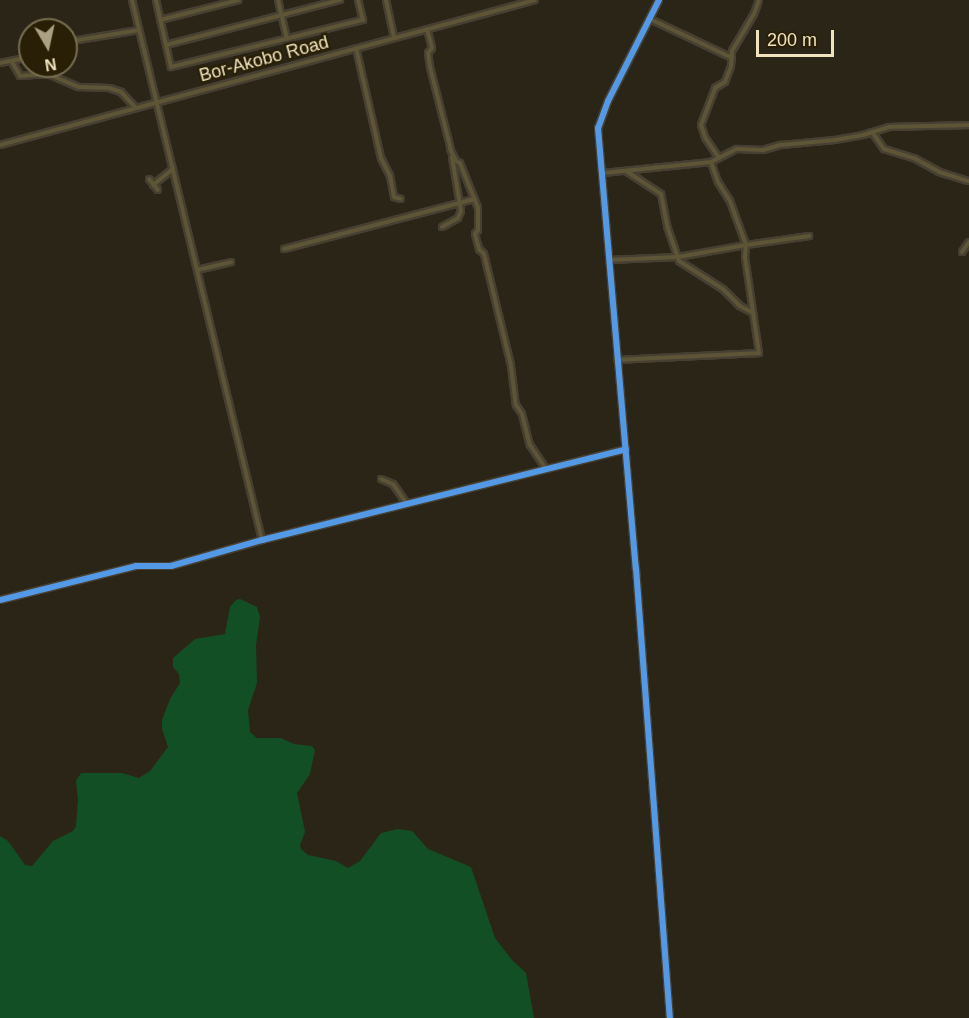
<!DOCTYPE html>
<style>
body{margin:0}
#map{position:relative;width:969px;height:1018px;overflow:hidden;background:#2a2517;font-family:Arial,sans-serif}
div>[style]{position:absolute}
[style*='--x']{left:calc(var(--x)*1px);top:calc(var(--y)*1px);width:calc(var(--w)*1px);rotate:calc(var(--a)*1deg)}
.green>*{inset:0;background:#134f25}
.roads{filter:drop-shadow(2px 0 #474032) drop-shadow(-2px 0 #474032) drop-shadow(0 2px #474032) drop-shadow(0 -2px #474032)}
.minor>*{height:4px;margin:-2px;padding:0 2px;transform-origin:2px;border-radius:2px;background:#5e5436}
.cycleway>*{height:6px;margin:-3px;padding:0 3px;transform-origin:3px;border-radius:3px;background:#5399e6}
span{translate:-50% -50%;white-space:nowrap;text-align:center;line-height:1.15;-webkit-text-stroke:5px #281f06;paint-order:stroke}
.street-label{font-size:18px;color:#f0e2bc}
.north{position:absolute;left:18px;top:18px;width:60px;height:60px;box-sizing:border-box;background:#281f06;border:2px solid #786d4f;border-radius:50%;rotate:171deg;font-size:16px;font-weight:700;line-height:24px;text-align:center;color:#f0e2bc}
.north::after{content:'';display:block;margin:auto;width:21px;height:27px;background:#aba082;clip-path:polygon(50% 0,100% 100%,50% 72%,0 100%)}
.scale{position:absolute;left:756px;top:30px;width:78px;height:27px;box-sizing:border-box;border:3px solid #f0e2bc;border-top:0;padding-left:8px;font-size:18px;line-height:21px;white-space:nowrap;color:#f0e2bc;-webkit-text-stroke:4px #281f06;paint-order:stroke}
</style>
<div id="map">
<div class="green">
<div style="clip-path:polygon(240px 599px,257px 607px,260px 617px,256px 645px,257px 683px,248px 710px,250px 732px,257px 738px,281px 738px,294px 744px,312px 746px,315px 750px,310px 774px,297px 793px,305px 832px,300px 845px,301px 849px,308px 855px,336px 861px,348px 868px,360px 861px,381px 833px,398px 829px,412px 831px,428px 849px,471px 867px,495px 938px,512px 960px,526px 973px,534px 1018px,0 1018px,0 836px,8px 841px,25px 865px,32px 866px,53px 841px,73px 831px,76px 826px,78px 800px,76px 781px,81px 773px,122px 773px,139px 778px,150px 771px,168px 747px,162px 729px,162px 720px,170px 699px,180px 683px,179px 674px,173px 667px,173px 658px,195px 639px,225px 634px,230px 607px,236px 600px)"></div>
</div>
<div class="roads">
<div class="minor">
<div style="--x:132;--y:0;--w:555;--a:76.46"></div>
<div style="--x:156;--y:0;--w:69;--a:77.4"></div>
<div style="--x:171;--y:67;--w:198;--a:-13.8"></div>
<div style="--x:363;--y:20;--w:21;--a:-104"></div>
<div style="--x:278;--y:0;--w:40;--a:77"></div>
<div style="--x:386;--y:0;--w:39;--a:78"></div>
<div style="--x:659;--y:0;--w:113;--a:116.8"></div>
<div style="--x:608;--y:101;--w:29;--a:110"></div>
<div style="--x:598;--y:128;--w:442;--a:85.1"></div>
<div style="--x:636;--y:568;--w:451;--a:85.7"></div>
<div style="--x:650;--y:19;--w:91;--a:25.4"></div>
<div style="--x:160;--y:20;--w:81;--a:-14.2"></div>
<div style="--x:427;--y:29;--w:20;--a:75"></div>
<div style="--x:432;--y:48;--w:6;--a:129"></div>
<div style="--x:428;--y:53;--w:14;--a:82"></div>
<div style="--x:430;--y:67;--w:86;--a:75.8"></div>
<div style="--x:66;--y:42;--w:74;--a:-9.3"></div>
<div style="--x:166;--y:45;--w:180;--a:-14.5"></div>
<div style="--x:356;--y:48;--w:113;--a:77.2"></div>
<div style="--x:381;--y:158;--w:20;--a:63"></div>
<div style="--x:390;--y:176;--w:21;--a:79"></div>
<div style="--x:394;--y:197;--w:7;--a:16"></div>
<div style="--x:12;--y:62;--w:16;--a:60"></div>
<div style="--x:20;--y:76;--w:28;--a:-4"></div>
<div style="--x:48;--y:74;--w:34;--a:23"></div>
<div style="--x:79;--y:87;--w:30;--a:2"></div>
<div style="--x:109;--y:88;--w:13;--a:18"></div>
<div style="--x:121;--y:92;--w:22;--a:47"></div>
<div style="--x:0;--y:63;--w:31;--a:-11"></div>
<div style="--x:872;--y:132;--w:21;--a:55"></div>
<div style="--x:884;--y:149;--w:31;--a:17"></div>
<div style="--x:914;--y:158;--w:29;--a:29"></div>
<div style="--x:939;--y:172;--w:31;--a:17"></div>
<div style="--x:0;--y:145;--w:554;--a:-15.16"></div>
<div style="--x:450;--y:149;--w:13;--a:63"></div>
<div style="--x:456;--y:161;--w:4;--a:27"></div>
<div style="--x:460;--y:163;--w:48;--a:68.2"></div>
<div style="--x:478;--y:208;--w:22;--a:90"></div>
<div style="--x:478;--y:230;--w:5;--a:127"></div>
<div style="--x:475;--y:234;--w:16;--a:75"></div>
<div style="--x:479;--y:249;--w:7;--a:45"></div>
<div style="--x:484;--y:254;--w:115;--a:76.4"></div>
<div style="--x:511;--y:366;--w:39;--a:83"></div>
<div style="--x:516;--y:405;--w:11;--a:56"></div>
<div style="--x:522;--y:414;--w:32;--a:76"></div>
<div style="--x:530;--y:445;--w:29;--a:56"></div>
<div style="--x:719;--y:158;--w:25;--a:-124"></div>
<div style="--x:705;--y:137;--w:13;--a:-108"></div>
<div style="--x:701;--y:125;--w:40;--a:-69"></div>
<div style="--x:715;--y:88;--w:12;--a:-31"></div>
<div style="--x:725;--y:82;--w:17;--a:-69"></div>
<div style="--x:731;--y:66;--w:15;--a:-86"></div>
<div style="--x:732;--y:51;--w:43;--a:-59.3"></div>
<div style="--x:754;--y:14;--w:15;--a:-70"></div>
<div style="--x:711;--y:162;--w:21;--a:71"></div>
<div style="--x:718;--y:182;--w:22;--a:58"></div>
<div style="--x:730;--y:201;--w:47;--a:70"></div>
<div style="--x:746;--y:245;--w:64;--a:-8.1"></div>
<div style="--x:626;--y:171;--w:42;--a:33.3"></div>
<div style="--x:661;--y:194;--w:33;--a:79"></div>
<div style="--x:667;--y:226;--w:37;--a:71"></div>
<div style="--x:679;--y:261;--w:52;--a:32.5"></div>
<div style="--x:723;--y:289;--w:24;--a:45"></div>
<div style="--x:740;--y:306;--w:15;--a:28"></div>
<div style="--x:603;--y:173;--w:109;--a:-5.8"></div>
<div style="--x:711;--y:162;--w:29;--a:-27"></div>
<div style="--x:737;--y:149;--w:26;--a:2"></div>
<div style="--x:763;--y:150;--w:19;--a:-16"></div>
<div style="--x:781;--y:145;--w:54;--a:-5.3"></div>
<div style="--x:835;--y:140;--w:28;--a:-10"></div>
<div style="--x:863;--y:135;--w:27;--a:-17"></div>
<div style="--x:889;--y:127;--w:80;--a:-1.4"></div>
<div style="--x:149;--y:179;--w:14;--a:51"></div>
<div style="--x:153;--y:185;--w:26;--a:-39"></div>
<div style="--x:442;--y:227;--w:18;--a:-29"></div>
<div style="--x:458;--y:218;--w:8;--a:-67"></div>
<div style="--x:461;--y:211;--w:55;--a:-99.5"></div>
<div style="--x:284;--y:249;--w:197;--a:-14.7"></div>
<div style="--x:962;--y:252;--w:12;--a:-55"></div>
<div style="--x:609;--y:260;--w:69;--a:-2.5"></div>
<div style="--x:678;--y:257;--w:69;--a:-10"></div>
<div style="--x:746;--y:245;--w:12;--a:95"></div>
<div style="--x:745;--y:257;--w:97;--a:81.7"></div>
<div style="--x:759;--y:353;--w:142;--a:177.2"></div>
<div style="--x:197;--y:270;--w:35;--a:-13"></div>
<div style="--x:381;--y:479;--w:13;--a:23"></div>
<div style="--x:393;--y:484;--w:24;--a:55"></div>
<div style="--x:0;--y:600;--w:140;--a:-14"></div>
<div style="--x:136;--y:566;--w:35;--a:0"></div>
<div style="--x:171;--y:566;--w:95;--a:-15.9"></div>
<div style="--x:262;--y:540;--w:375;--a:-14"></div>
</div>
</div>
<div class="cycleway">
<div style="--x:659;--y:0;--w:113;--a:116.8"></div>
<div style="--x:608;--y:101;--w:29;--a:110"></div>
<div style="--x:598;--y:128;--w:442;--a:85.1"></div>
<div style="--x:636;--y:568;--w:451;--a:85.7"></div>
<div style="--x:0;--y:600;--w:140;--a:-14"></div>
<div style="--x:136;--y:566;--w:35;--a:0"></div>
<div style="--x:171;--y:566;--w:95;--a:-15.9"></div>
<div style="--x:262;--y:540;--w:375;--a:-14"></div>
</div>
<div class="street-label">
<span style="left:264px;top:59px;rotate:-15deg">Bor-Akobo Road</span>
</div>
<div class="north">N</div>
<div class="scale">200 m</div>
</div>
